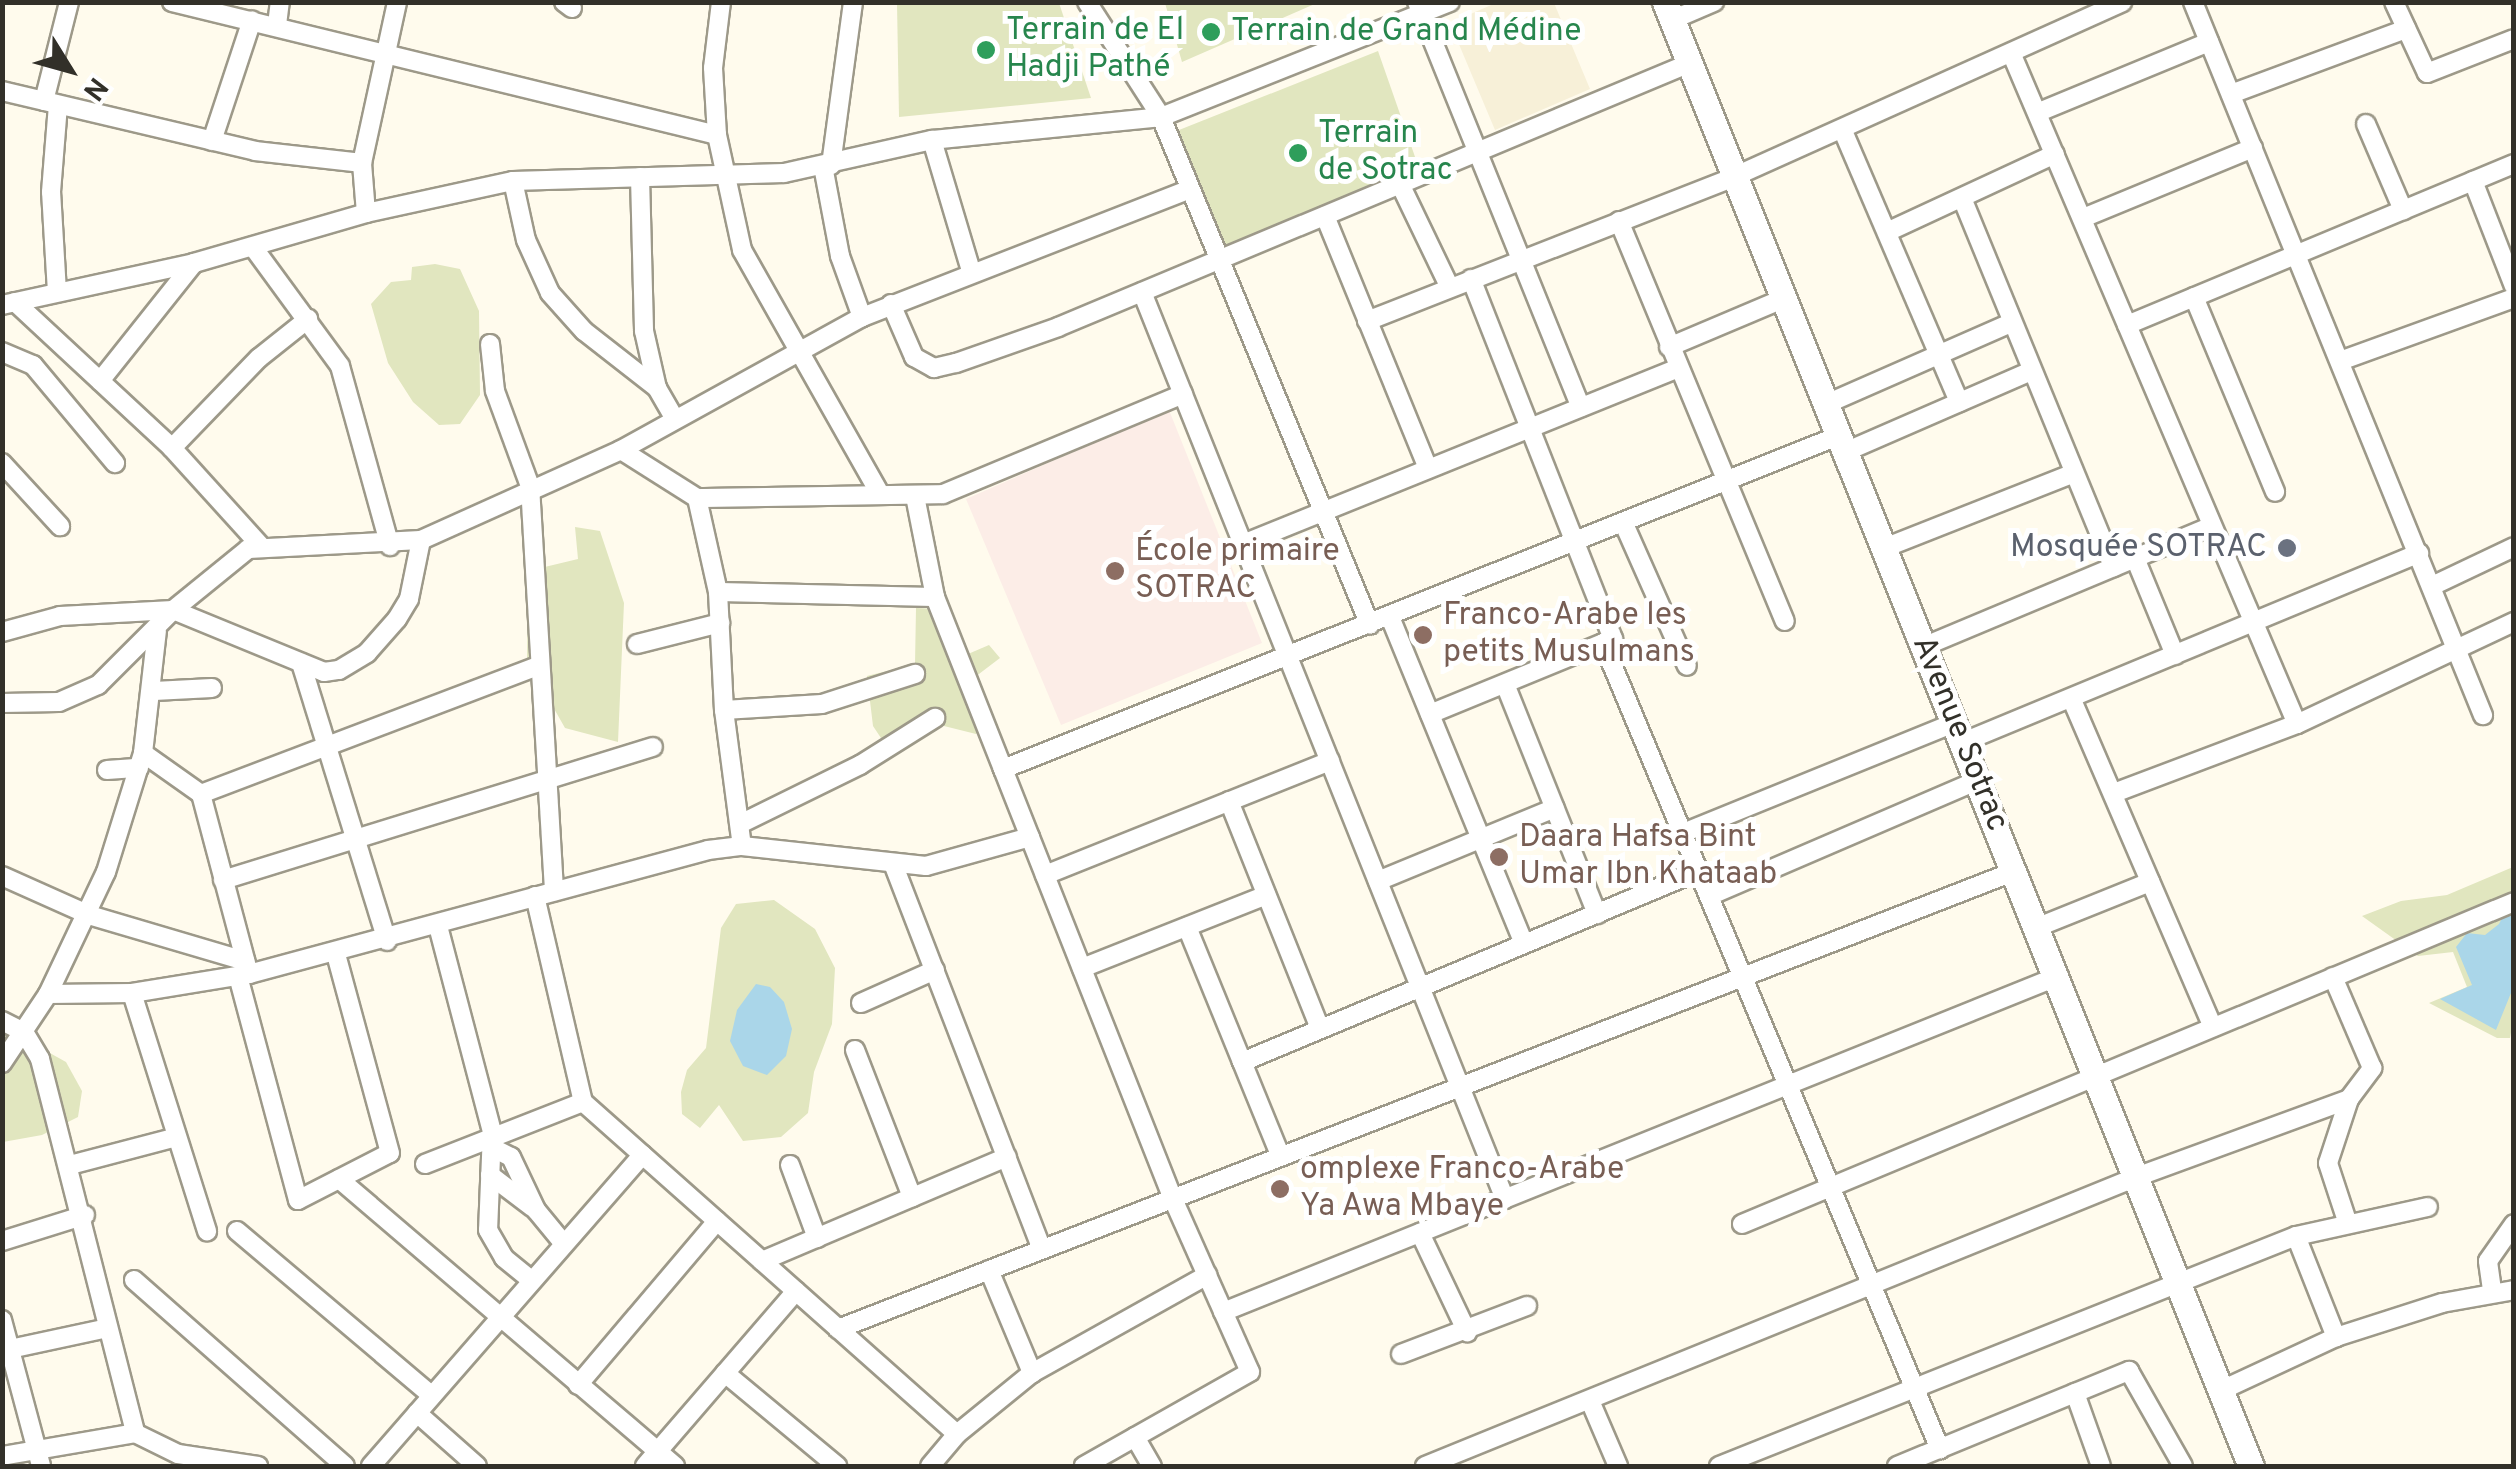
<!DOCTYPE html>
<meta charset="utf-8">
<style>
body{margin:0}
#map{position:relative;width:2516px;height:1469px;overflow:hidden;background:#fffbed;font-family:Overpass,sans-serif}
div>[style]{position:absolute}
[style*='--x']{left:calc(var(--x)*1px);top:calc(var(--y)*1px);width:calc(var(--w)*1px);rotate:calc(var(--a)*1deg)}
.built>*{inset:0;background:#f7f0d8}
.education>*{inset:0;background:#fcede7}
.green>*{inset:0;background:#e1e6bf}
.water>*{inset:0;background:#aad6e9}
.roads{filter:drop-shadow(2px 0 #9d9989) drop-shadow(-2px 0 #9d9989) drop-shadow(0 2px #9d9989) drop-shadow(0 -2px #9d9989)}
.street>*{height:18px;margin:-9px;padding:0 9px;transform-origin:9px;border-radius:9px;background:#fff}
.secondary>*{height:25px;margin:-12.5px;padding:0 12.5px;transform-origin:12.5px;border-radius:12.5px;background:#fff}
.dots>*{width:28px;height:28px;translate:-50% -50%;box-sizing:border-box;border:5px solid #fff;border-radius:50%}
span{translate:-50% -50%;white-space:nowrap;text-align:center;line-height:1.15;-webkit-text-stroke:10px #fff;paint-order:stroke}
.leisure-label{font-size:32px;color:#27864d}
.left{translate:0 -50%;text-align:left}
.worship-label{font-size:32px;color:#5b616d}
.right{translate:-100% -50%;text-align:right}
.education-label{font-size:32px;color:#785e54}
.street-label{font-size:32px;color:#323029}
.frame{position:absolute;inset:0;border:5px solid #323029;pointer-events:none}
.north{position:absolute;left:20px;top:20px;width:100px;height:100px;-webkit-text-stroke:8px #fff;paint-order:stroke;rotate:127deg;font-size:28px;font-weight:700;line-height:40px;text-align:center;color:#323029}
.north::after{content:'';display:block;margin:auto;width:35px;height:45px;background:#323029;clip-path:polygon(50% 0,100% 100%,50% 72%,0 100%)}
</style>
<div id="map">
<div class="built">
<div style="clip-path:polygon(1498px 2px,1554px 3px,1590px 89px,1495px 130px,1450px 23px)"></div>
</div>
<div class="education">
<div style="clip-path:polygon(1169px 410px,1262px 643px,1061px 725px,966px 499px)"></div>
</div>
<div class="green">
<div style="clip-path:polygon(897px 3px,1059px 3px,1091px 98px,899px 117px)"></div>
<div style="clip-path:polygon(1165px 3px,1165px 2px,1317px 3px,1182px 62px)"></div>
<div style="clip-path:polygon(1378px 51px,1421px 174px,1222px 248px,1174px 132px)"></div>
<div style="clip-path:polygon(435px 264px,460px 269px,479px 311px,480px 395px,460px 424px,439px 425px,413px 402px,388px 363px,371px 304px,391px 282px,411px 280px,412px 267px)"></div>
<div style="clip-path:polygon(575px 527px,600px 531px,624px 603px,618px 742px,565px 728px,527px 661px,528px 571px,578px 559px)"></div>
<div style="clip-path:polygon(916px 608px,942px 609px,961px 657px,989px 645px,1000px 658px,975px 677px,988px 724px,976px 734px,940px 725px,891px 753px,873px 726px,867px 676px,915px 664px)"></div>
<div style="clip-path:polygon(2513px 867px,2514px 1015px,2510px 1038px,2497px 1038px,2429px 1003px,2467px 987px,2453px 952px,2418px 956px,2362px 916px,2401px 901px,2447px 895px)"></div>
<div style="clip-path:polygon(774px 900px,815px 929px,835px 968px,832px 1024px,814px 1072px,808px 1113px,781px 1137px,743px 1141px,719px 1105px,700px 1128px,682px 1114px,681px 1092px,687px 1070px,706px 1048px,721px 928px,736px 904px)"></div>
<div style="clip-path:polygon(3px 1027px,66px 1062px,82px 1091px,78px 1117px,42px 1135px,3px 1142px)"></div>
</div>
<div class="water">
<div style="clip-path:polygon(2513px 896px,2513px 988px,2496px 1030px,2440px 999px,2472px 985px,2456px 947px,2467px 933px,2485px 935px,2499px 924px)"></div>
<div style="clip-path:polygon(756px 984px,770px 987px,784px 1002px,792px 1029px,786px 1056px,767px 1075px,743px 1066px,730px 1041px,737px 1010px)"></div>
</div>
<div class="roads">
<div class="street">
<div style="--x:172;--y:2;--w:561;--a:13.71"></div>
<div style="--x:564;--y:2;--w:10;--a:37"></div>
<div style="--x:721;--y:2;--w:66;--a:96.9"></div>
<div style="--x:713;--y:68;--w:67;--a:86.6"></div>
<div style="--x:717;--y:135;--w:118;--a:77.7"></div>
<div style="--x:742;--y:250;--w:280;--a:60.5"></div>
<div style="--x:1087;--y:2;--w:137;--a:57.2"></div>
<div style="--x:1161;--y:117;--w:549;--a:67.64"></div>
<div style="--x:1417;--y:2;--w:437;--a:68"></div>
<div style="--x:2193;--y:2;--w:770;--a:67.87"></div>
<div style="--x:2394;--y:2;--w:78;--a:65.1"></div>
<div style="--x:2427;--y:73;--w:93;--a:-21.3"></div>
<div style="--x:1672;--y:20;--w:46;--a:-23.2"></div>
<div style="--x:277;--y:25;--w:23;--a:-83"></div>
<div style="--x:2012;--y:55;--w:727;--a:66.93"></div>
<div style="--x:2;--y:91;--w:260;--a:13.3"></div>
<div style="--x:255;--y:151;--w:108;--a:6.4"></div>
<div style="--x:2231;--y:94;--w:187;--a:-20.4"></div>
<div style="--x:44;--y:101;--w:102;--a:-75.8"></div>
<div style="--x:2039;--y:112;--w:184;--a:-22.4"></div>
<div style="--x:2366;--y:124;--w:94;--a:66.7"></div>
<div style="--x:1843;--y:131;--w:295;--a:66.8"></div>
<div style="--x:932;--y:140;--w:137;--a:73.4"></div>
<div style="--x:212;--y:141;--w:127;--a:-71.7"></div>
<div style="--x:831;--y:165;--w:164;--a:-82.3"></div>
<div style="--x:823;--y:166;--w:92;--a:79.3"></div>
<div style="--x:840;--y:256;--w:65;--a:70.2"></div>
<div style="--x:640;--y:177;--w:154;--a:88.5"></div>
<div style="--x:644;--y:331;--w:58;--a:77.2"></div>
<div style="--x:657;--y:388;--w:34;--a:60"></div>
<div style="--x:513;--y:181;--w:60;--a:77.6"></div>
<div style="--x:526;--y:240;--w:58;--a:65.6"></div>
<div style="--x:550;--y:293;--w:51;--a:48.2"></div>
<div style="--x:584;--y:331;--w:93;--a:38"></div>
<div style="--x:2473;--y:181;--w:113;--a:68.7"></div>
<div style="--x:1400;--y:184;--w:115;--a:64.3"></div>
<div style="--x:1962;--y:198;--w:399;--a:67.7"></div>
<div style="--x:366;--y:213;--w:50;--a:-94.6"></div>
<div style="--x:362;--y:163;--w:165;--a:-77.7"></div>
<div style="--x:1325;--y:216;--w:273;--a:67.8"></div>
<div style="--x:2083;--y:218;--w:184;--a:-22.4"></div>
<div style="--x:1619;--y:221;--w:433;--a:67.5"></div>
<div style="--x:1887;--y:232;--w:185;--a:-24.9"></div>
<div style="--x:253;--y:247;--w:147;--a:53.8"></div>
<div style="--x:340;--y:366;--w:187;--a:74.5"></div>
<div style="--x:57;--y:292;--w:100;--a:-93.4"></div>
<div style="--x:51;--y:192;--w:87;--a:-85.4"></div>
<div style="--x:1142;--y:292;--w:977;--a:68.19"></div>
<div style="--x:2194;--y:297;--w:211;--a:67.4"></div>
<div style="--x:15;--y:302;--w:214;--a:42.9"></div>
<div style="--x:172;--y:448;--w:131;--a:47.8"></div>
<div style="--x:891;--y:304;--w:58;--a:66.5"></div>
<div style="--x:914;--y:357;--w:23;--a:29"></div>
<div style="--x:934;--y:368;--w:23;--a:-13"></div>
<div style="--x:956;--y:363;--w:108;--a:-19.4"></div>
<div style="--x:1058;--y:327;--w:685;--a:-22.67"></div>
<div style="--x:2;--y:305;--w:197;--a:-12.3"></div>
<div style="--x:194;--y:263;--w:179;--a:-16.2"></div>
<div style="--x:366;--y:213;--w:150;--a:-12.3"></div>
<div style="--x:513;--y:181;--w:271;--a:-1.7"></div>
<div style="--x:784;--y:173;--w:152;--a:-12.6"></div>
<div style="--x:932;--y:140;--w:230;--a:-5.7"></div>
<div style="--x:1161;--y:117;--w:311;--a:-21.7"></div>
<div style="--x:1367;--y:321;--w:391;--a:-21.4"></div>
<div style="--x:1731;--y:178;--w:429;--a:-24.2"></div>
<div style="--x:2127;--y:325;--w:419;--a:-22.6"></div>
<div style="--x:490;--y:344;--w:47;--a:83.9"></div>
<div style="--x:495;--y:391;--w:101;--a:69.8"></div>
<div style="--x:530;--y:486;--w:406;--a:86.6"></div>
<div style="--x:1669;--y:347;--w:121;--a:-22.9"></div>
<div style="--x:2;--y:352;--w:34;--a:23"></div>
<div style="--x:33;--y:365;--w:128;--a:50.1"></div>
<div style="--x:2340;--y:361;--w:185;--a:-19.9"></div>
<div style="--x:100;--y:381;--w:151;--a:-51.5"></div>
<div style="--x:1824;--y:405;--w:204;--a:-23.7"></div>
<div style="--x:172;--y:448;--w:125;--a:-46"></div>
<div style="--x:259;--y:358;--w:63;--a:-38.5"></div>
<div style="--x:621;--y:450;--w:90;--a:32.3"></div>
<div style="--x:697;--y:498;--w:246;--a:-0.9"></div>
<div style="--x:943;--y:494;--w:260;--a:-22.6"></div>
<div style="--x:1845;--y:452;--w:203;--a:-23.5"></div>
<div style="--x:2;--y:463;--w:86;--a:47.4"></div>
<div style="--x:915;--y:496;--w:103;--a:78.8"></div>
<div style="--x:935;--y:597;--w:647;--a:68.43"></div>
<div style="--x:1173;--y:1199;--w:189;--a:66"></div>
<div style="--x:1250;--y:1372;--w:191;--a:150.5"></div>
<div style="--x:697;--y:498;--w:96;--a:77.4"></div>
<div style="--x:718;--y:592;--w:118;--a:87.1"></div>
<div style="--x:724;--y:710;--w:137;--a:82.5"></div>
<div style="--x:1624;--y:524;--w:155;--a:66.1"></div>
<div style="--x:1243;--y:544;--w:469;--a:-22"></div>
<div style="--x:1884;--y:548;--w:204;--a:-21.5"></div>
<div style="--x:2135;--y:558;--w:105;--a:67.6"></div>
<div style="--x:2432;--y:586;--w:91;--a:-25.4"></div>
<div style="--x:718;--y:592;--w:217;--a:1.3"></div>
<div style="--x:1390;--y:617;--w:353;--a:67.7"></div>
<div style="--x:2;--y:632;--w:60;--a:-15.4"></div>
<div style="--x:60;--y:616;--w:113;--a:-3"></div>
<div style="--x:173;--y:610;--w:163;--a:22.3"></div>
<div style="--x:324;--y:672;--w:15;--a:-8"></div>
<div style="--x:339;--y:670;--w:33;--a:-31"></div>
<div style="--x:367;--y:653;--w:45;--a:-48.6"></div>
<div style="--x:397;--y:619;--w:23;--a:-59"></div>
<div style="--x:409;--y:599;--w:60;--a:-78.5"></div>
<div style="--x:1603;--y:643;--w:874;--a:67.31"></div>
<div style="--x:637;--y:644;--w:86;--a:-14.2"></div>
<div style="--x:1925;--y:646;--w:309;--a:-22.7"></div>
<div style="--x:301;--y:663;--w:291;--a:72.8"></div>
<div style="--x:1505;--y:684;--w:248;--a:68.2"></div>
<div style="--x:154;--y:691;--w:58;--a:-3"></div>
<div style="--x:2072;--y:700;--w:356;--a:66.7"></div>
<div style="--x:2;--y:703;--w:57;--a:-1"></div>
<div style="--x:59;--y:702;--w:43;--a:-23.6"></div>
<div style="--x:98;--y:685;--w:106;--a:-45"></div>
<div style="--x:173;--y:610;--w:97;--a:-39.1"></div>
<div style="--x:248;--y:549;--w:173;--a:-3"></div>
<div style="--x:421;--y:540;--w:219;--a:-24.2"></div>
<div style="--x:621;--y:450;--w:275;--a:-28.9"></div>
<div style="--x:862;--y:317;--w:352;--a:-21.3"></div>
<div style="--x:724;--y:710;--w:98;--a:-3.5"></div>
<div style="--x:822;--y:704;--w:98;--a:-17.9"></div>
<div style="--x:1430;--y:714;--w:198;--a:-22.3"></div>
<div style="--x:1613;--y:639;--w:387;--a:-111.5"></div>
<div style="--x:1961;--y:743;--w:496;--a:-22.5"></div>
<div style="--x:143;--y:753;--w:71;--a:35.3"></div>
<div style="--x:201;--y:794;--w:186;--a:75.1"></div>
<div style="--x:1003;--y:769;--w:899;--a:-21.74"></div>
<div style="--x:107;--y:770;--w:32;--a:-4"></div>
<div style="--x:2114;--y:793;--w:196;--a:-20.7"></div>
<div style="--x:2297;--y:724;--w:240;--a:-25.2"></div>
<div style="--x:201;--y:794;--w:358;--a:-20.8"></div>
<div style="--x:1229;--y:801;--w:245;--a:68.2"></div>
<div style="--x:740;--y:824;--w:134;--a:-26.2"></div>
<div style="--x:860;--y:765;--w:89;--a:-32.1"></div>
<div style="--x:1683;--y:833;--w:292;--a:-22.1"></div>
<div style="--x:894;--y:866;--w:411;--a:68.9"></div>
<div style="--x:1045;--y:875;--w:307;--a:-21.8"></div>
<div style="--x:2;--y:876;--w:95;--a:24.1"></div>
<div style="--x:89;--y:915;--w:163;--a:16.4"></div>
<div style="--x:223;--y:880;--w:450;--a:-17.2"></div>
<div style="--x:1378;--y:881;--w:191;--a:-22.4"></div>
<div style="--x:535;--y:896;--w:212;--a:76.9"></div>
<div style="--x:583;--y:1102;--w:500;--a:41.6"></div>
<div style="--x:1709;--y:896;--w:291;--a:-23.3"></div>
<div style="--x:438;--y:926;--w:213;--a:75.3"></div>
<div style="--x:492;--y:1132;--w:98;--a:92.3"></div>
<div style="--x:488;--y:1230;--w:32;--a:60"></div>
<div style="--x:504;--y:1258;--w:36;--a:39"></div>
<div style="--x:1187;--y:927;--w:248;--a:67.8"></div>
<div style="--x:2038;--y:927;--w:121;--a:-21.9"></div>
<div style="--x:1082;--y:968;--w:198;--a:-21.6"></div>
<div style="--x:238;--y:976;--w:232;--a:75"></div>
<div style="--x:298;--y:1200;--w:103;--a:-27.1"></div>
<div style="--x:390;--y:1153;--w:206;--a:-105.2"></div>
<div style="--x:132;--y:993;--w:250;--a:72.5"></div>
<div style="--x:48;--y:994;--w:84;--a:-0.7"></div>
<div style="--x:132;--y:993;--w:119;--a:-9.2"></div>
<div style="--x:249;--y:974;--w:475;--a:-15.1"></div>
<div style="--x:708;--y:850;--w:34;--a:-7"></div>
<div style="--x:742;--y:846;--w:185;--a:6.2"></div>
<div style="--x:926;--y:866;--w:108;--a:-15.6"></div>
<div style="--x:861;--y:1003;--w:81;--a:-24"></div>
<div style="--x:2;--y:1021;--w:25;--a:27"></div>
<div style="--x:24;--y:1032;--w:31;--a:59"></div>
<div style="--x:40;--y:1059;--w:386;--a:75.7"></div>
<div style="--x:855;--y:1050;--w:158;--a:68.8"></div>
<div style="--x:1242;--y:1062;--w:495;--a:-22.7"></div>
<div style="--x:2;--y:1063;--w:83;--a:-56.3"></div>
<div style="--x:48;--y:994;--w:135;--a:-64.6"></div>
<div style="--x:106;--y:872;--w:125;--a:-72.7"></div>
<div style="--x:143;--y:753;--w:123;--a:-83.5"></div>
<div style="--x:493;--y:1148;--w:20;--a:27"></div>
<div style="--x:511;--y:1157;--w:59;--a:64.7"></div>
<div style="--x:536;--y:1210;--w:44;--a:50.5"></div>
<div style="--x:425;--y:1164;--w:170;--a:-21.4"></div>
<div style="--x:70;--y:1165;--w:106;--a:-14.7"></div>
<div style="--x:790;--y:1165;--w:78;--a:69.7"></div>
<div style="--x:490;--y:1175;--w:53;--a:37.3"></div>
<div style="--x:339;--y:1179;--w:442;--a:40.5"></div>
<div style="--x:1742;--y:1224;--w:836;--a:-22.64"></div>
<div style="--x:2348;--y:1224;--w:64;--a:-108.2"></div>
<div style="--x:2328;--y:1163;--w:67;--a:-71.8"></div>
<div style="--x:237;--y:1231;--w:255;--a:40.2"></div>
<div style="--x:1420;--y:1233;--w:110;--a:64.6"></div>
<div style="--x:2296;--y:1236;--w:109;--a:68.4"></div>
<div style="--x:2;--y:1241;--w:87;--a:-17.4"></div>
<div style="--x:762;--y:1261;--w:266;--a:-23"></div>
<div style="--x:989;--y:1270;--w:112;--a:67.3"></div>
<div style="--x:134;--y:1280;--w:281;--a:41.4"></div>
<div style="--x:2492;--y:1290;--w:29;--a:-98"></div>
<div style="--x:2488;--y:1261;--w:45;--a:-54.9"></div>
<div style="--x:1223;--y:1312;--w:901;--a:-21.9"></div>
<div style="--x:2;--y:1320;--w:151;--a:75"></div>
<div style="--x:838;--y:1329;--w:1263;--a:-21.26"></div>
<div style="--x:10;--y:1349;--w:100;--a:-12.1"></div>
<div style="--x:1401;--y:1354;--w:135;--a:-20.9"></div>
<div style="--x:725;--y:1373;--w:146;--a:39.7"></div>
<div style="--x:578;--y:1385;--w:215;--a:-49.7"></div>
<div style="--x:2222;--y:1390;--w:126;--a:-24.9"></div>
<div style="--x:2336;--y:1337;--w:111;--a:-17.8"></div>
<div style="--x:2442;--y:1303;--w:73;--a:-10.2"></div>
<div style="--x:2075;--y:1393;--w:77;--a:70.4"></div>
<div style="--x:1591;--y:1403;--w:69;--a:66.8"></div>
<div style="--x:417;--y:1413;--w:80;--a:41.5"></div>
<div style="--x:1135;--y:1437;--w:34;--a:60"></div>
<div style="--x:2;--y:1456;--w:135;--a:-9.8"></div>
<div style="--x:135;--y:1433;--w:48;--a:26"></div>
<div style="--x:178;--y:1454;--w:81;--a:8.5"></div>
<div style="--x:371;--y:1466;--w:413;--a:-48.9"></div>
<div style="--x:645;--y:1466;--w:231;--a:-49.2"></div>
<div style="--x:930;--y:1466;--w:42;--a:-49.8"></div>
<div style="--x:957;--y:1434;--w:97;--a:-39.1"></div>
<div style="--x:1032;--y:1373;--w:201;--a:-29.2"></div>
<div style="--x:1425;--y:1466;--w:771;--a:-22.11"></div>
<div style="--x:2139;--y:1176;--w:224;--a:-20.1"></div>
<div style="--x:2349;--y:1099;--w:39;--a:-53"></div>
<div style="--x:2372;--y:1068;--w:99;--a:-113.2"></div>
<div style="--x:1719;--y:1466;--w:621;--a:-21.73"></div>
<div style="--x:2296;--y:1236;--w:135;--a:-12.4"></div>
<div style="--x:1897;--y:1466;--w:251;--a:-22.3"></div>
<div style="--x:2129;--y:1371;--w:109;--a:60.4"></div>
</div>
<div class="secondary">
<div style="--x:1665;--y:2;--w:1577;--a:68.19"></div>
</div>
</div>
<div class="dots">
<div style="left:1211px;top:32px;background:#2e9e5b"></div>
<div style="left:986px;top:50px;background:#2e9e5b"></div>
<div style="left:1298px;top:153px;background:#2e9e5b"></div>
<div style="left:2287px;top:548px;background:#6b7280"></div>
<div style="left:1115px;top:571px;background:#8d6e63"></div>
<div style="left:1423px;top:635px;background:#8d6e63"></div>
<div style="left:1499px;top:857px;background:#8d6e63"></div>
<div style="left:1280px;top:1189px;background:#8d6e63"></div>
</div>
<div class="leisure-label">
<span class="left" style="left:1006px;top:50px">Terrain de El<br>Hadji Pathé</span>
<span class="left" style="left:1231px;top:32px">Terrain de Grand Médine</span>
<span class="left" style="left:1318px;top:153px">Terrain<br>de Sotrac</span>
</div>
<div class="worship-label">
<span class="right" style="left:2267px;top:548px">Mosquée SOTRAC</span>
</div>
<div class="education-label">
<span class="left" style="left:1135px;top:571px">École primaire<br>SOTRAC</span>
<span class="left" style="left:1443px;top:635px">Franco-Arabe les<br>petits Musulmans</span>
<span class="left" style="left:1519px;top:857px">Daara Hafsa Bint<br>Umar Ibn Khataab</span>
<span class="left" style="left:1300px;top:1189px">omplexe Franco-Arabe<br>Ya Awa Mbaye</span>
</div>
<div class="street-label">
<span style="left:1959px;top:734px;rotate:68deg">Avenue Sotrac</span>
</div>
<div class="frame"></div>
<div class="north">N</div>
</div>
